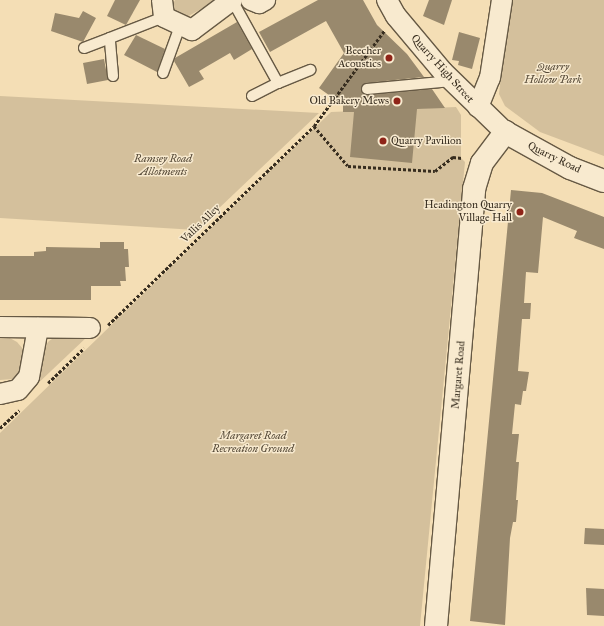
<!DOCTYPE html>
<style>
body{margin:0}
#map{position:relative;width:604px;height:626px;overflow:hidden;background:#f4deb5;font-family:"IM FELL Great Primer",serif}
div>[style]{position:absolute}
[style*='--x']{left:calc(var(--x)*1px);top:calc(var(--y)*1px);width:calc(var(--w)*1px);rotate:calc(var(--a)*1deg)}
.green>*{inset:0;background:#d4c09c}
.building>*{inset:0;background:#99896d}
.path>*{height:2.5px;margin-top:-1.25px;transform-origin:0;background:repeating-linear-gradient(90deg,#372d1f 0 3px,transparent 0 5px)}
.roads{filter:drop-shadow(1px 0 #665944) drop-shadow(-1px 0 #665944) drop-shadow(0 1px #665944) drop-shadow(0 -1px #665944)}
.service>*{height:10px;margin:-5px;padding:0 5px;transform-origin:5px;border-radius:5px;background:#f8eacf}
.minor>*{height:20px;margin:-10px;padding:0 10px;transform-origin:10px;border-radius:10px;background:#f8eacf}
.tertiary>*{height:22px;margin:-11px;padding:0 11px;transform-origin:11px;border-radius:11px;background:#f8eacf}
.dots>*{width:11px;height:11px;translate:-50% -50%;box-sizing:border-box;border:2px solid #f8eacf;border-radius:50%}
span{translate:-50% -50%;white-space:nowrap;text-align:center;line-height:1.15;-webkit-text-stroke:3px #f8eacf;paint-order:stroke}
.poi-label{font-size:11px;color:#372d1f}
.right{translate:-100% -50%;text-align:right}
.left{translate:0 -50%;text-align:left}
.park-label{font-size:11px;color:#564a38;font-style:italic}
.street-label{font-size:11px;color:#372d1f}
</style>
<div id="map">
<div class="green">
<div style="clip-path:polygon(175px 0,217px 0,185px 18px,176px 18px,171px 8px)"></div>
<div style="clip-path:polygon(509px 0,604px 0,604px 156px,540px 132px,505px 106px,499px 94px)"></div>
<div style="clip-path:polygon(0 96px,319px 113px,196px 230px,0 218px)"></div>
<div style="clip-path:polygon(456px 107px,461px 115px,461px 158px,465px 162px,420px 626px,0 626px,0 433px,331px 112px)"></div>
<div style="clip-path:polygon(88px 336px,33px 388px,43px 349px,49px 341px,55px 337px)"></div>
<div style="clip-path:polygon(0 337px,8px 337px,17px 342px,23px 349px,23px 368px,13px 379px,0 380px)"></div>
</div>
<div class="building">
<div style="clip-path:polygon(115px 0,140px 0,126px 25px,107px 16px)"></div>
<div style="clip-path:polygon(318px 0,363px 0,377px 25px,407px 54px,424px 77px,366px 83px,361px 87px,362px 93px,368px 95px,432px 89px,445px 108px,417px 109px,412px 163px,350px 157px,354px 112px,343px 112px,343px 105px,319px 88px,344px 53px,326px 21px,270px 52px,259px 32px)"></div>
<div style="clip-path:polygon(429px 0,452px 0,444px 25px,423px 16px)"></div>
<div style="clip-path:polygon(83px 11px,96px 18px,83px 42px,51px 31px,55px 13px,79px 18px)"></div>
<div style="clip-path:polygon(237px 22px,252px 49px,234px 60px,230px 53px,199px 71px,204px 79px,189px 87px,174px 61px,175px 58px)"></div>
<div style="clip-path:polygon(459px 32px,480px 38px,472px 69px,458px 65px,459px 61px,452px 60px)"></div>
<div style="clip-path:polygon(136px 35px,165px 49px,157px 72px,124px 55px)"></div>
<div style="clip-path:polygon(104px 59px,108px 80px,87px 84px,83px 63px)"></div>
<div style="clip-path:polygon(511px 190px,542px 193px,604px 217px,604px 249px,574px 238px,577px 231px,543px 217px,538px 273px,526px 272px,524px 303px,531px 303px,530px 319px,522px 319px,518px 371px,529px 372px,526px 391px,523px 391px,521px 405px,515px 404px,512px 434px,519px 434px,516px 462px,519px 462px,516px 500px,518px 500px,516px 522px,513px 522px,510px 538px,505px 625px,470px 621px)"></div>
<div style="clip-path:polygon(100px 242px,124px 242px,124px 249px,128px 249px,129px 267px,125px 267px,126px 281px,120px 281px,121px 286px,91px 286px,91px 300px,0 300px,0 256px,34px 256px,34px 252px,46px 251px,46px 247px,100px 248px)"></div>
<div style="clip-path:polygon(585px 528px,604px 529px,604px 545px,584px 544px)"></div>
<div style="clip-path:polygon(586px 588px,604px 589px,604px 616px,587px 615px)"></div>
</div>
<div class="path">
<div style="--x:314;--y:126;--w:52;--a:49.6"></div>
<div style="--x:348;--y:166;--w:87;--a:3.3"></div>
<div style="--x:435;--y:171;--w:23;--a:-38"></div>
<div style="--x:453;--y:157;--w:9;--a:6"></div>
<div style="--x:108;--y:325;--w:286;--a:-44"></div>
<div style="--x:314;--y:126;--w:118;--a:-53.6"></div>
<div style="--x:48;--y:383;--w:50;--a:-44.2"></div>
<div style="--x:0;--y:428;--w:26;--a:-43"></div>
</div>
<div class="roads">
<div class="service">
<div style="--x:232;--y:0;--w:95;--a:61"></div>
<div style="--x:278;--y:83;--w:35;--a:-22"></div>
<div style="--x:84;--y:48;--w:28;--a:-21"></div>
<div style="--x:163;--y:73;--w:50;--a:-70.1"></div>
<div style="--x:113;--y:76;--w:38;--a:-95"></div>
<div style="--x:110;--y:38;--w:58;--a:-21.3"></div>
<div style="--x:367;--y:89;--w:85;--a:-5.4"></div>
<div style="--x:252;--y:96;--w:29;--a:-27"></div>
</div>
<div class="minor">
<div style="--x:162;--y:0;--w:17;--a:83"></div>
<div style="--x:164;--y:17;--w:31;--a:25"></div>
<div style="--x:192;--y:30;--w:50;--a:-36.9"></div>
<div style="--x:251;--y:0;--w:9;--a:21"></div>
<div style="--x:259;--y:3;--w:7;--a:-27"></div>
<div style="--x:387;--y:0;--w:18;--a:61"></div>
<div style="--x:396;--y:16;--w:73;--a:50"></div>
<div style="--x:443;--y:72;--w:86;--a:44.1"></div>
<div style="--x:478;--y:107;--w:31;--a:-68"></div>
<div style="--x:490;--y:78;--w:79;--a:-81.3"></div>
<div style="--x:0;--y:327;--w:90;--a:0.6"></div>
<div style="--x:0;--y:394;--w:18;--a:-13"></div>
<div style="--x:18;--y:390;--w:17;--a:-50"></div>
<div style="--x:29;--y:377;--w:50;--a:-79.6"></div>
</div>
<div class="tertiary">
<div style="--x:436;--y:626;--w:439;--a:-85"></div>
<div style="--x:474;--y:189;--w:27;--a:-73"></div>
<div style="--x:482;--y:163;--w:39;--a:-53"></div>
<div style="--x:505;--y:132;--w:74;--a:29"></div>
<div style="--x:570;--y:168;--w:36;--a:21"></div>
</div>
</div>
<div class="dots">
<div style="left:389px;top:58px;background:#8f2418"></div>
<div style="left:397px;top:101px;background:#8f2418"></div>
<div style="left:383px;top:141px;background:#8f2418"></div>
<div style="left:520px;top:212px;background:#8f2418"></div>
</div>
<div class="poi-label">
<span class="right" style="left:381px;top:58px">Beecher<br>Acoustics</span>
<span class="right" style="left:389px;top:101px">Old Bakery Mews</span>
<span class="left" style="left:391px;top:141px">Quarry Pavilion</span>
<span class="right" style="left:512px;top:212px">Headington Quarry<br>Village Hall</span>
</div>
<div class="park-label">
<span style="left:553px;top:74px">Quarry<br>Hollow Park</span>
<span style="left:163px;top:166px">Ramsey Road<br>Allotments</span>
<span style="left:253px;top:443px">Margaret Road<br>Recreation Ground</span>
</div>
<div class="street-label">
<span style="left:442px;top:69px;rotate:48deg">Quarry High Street</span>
<span style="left:554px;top:158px;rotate:26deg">Quarry Road</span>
<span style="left:201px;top:224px;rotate:-44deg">Vallis Alley</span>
<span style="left:459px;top:375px;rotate:-85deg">Margaret Road</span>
</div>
</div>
